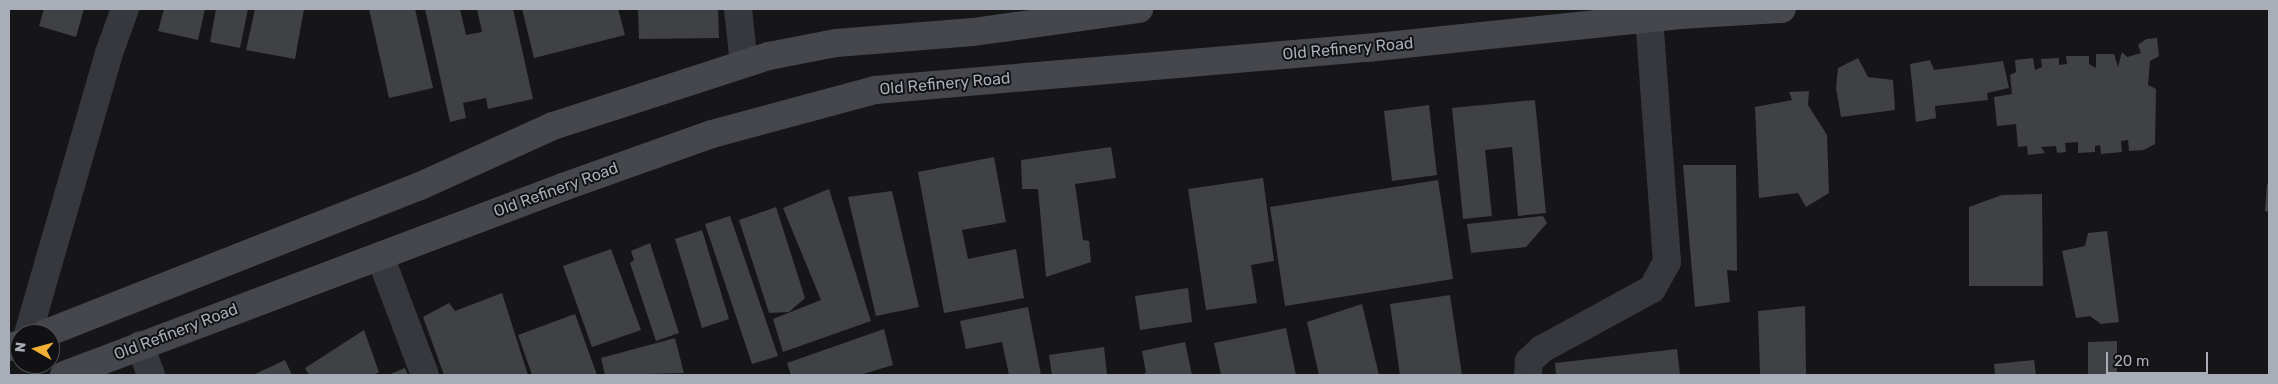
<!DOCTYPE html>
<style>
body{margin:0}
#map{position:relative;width:2278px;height:384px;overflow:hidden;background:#161618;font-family:Rubik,sans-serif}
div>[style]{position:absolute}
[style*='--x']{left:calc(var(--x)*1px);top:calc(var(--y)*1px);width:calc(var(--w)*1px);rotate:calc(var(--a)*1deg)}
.building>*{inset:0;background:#404145}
.minor>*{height:28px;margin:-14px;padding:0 14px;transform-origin:14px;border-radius:14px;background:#37383d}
.tertiary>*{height:28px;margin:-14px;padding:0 14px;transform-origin:14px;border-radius:14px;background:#37383d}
.secondary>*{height:28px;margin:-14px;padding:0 14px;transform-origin:14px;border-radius:14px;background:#45474d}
span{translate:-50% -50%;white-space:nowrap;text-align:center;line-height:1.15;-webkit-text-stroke:4px #111113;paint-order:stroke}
.street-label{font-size:16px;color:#a8adb8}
.frame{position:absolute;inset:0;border:10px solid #a8adb8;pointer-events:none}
.north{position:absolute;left:10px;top:324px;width:50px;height:50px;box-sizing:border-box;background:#111113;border:1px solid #4d4f55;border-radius:50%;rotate:277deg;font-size:14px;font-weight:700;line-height:20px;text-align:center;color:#a8adb8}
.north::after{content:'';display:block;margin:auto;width:18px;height:22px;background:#f2b134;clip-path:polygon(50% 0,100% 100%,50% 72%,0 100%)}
.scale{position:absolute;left:2106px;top:352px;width:102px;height:22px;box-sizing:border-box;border:2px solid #a8adb8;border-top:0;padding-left:6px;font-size:15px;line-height:18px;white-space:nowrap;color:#a8adb8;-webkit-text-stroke:4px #111113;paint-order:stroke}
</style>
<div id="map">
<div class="building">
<div style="clip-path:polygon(44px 9px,84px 9px,76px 37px,39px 26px)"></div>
<div style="clip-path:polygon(164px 9px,205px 9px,198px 40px,158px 31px)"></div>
<div style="clip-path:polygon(216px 9px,248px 9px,240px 48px,210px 42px)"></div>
<div style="clip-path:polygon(255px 9px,304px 9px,295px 59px,246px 50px)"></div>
<div style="clip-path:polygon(369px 9px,415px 9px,433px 88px,389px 98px)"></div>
<div style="clip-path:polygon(425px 9px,460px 9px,466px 35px,482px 32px,477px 9px,513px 9px,533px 99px,488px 109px,486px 98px,463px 103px,466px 118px,450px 122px)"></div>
<div style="clip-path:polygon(522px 9px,618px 9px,625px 35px,534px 58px)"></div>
<div style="clip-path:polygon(638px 9px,718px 9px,719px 38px,639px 39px)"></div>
<div style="clip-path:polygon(2157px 38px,2159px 56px,2150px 61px,2148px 85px,2156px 89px,2155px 144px,2144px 150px,2129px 151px,2128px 140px,2121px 141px,2122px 152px,2101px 154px,2100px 145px,2095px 146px,2095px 152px,2078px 153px,2078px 142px,2065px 143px,2066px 152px,2057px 153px,2056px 146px,2041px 147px,2045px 153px,2028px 155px,2027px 146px,2018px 147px,2016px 124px,1997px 126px,1994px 97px,2012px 94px,2010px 75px,2016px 72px,2015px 60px,2033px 58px,2035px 70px,2042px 67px,2041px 59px,2059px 58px,2059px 65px,2067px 64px,2066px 56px,2089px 56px,2089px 64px,2096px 68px,2096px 54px,2114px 54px,2118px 67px,2122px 52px,2127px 57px,2141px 53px,2138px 45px,2146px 39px)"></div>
<div style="clip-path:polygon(1858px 58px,1868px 77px,1893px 80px,1895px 110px,1841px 117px,1836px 88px,1838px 68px)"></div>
<div style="clip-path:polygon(1930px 60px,1934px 70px,2003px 61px,2009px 88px,1987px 93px,1988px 100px,1935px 106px,1936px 118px,1916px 122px,1910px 64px)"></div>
<div style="clip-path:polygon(1809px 91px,1808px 105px,1827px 135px,1829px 193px,1806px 207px,1798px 193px,1759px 198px,1755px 107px,1792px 100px,1789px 92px)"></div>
<div style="clip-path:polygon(1535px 100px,1546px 213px,1518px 216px,1512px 147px,1485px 150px,1492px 216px,1463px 219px,1452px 108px)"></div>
<div style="clip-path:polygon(1429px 105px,1437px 175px,1392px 181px,1384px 111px)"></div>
<div style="clip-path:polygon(1111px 147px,1116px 178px,1075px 184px,1083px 240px,1089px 241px,1091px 262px,1046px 277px,1038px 189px,1022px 189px,1021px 160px)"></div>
<div style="clip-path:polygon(994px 157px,1006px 222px,962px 230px,968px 259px,1016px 249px,1024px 298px,944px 313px,918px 172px)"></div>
<div style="clip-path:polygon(1683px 165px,1736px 165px,1737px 271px,1727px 270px,1730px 302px,1695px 307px)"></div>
<div style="clip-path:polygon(1263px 178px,1274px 261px,1251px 265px,1257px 303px,1206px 310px,1188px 189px)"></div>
<div style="clip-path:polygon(1438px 180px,1453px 279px,1285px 306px,1270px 207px)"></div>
<div style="clip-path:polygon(2267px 184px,2269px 184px,2269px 212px,2265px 211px)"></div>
<div style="clip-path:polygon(829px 189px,871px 321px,783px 352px,773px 319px,821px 300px,783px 208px)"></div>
<div style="clip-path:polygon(892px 191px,919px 307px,876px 316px,848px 197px)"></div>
<div style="clip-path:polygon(2042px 194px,2043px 286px,1969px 286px,1969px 207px,2002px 195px)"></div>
<div style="clip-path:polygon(776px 207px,805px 298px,789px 312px,769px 313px,739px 220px)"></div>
<div style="clip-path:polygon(730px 216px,778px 356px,752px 364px,705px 224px)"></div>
<div style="clip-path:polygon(1543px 216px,1547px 223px,1526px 247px,1471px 253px,1467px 224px)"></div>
<div style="clip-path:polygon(702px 230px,729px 319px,702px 328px,675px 239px)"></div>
<div style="clip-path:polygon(2107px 231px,2119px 322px,2101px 324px,2090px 316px,2076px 318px,2062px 251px,2085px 246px,2088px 233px)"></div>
<div style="clip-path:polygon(650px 243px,679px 333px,656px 341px,630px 263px,634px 260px,631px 251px)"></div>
<div style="clip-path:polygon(611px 249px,641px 330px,592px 347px,563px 266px)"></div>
<div style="clip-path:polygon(1188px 288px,1192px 322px,1140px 330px,1135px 296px)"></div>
<div style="clip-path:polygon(502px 293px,528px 375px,444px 375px,423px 317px,449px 303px,455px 311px)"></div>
<div style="clip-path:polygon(1450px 295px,1462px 375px,1400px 375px,1390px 304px)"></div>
<div style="clip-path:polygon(1362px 304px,1379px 375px,1319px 375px,1307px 322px)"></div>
<div style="clip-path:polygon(1805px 306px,1806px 375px,1760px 375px,1758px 311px)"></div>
<div style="clip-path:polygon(1028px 307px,1041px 375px,1009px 375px,1002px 342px,966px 349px,960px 321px)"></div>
<div style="clip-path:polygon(575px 314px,597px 375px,532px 375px,518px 335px)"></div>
<div style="clip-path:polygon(1286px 328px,1296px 375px,1221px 375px,1214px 343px)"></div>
<div style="clip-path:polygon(884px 329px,893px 365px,860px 375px,791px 375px,787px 363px)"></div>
<div style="clip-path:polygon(364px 330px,379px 372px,374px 375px,309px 375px,305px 368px)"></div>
<div style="clip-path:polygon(675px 338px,684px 373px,605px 375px,601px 358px)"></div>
<div style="clip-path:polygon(2117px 341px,2117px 375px,2088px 375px,2088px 342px)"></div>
<div style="clip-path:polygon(1185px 342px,1192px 375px,1138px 375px,1146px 373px,1142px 351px)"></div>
<div style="clip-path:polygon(1104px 347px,1107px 375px,1052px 375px,1049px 355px)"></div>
<div style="clip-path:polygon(1677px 349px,1680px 375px,1556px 375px,1555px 363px)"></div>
<div style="clip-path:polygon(285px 360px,292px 375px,253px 375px)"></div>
<div style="clip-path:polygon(2034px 360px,2036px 375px,1995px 375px,1994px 364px)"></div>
<div style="clip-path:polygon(405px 368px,408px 375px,388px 375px)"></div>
</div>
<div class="minor">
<div style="--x:738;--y:9;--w:55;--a:83.8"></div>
<div style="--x:380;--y:256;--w:127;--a:69.3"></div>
<div style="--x:140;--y:345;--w:32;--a:70"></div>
<div style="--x:1528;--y:375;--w:14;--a:-86"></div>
<div style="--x:1529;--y:361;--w:18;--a:-43"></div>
<div style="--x:1542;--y:349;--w:125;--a:-28.6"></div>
<div style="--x:1652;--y:289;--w:31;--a:-61"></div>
<div style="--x:1667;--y:262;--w:245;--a:-94.2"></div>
</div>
<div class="tertiary">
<div style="--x:28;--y:334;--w:292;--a:-73.9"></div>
<div style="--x:109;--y:53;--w:47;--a:-70"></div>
</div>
<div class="secondary">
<div style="--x:44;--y:334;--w:402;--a:-21.5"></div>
<div style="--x:418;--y:187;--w:148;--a:-24.3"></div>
<div style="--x:553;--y:126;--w:227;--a:-18"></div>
<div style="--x:769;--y:56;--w:68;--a:-11"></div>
<div style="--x:836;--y:43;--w:137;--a:-4.6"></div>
<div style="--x:973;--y:32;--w:168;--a:-7.9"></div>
<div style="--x:9;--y:347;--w:11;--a:-15"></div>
<div style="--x:64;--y:375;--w:533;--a:-20.64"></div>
<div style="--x:563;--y:187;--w:158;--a:-19.6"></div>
<div style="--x:712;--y:134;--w:169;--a:-15.1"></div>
<div style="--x:875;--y:90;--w:494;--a:-4.9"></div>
<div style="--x:1367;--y:48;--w:315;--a:-6"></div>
<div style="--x:1680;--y:15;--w:102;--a:-3.4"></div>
</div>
<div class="street-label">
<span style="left:1348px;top:49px;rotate:-5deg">Old Refinery Road</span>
<span style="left:945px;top:84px;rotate:-5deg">Old Refinery Road</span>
<span style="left:556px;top:190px;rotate:-20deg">Old Refinery Road</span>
<span style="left:176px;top:332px;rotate:-21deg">Old Refinery Road</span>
</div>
<div class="frame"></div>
<div class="north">N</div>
<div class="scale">20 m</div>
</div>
